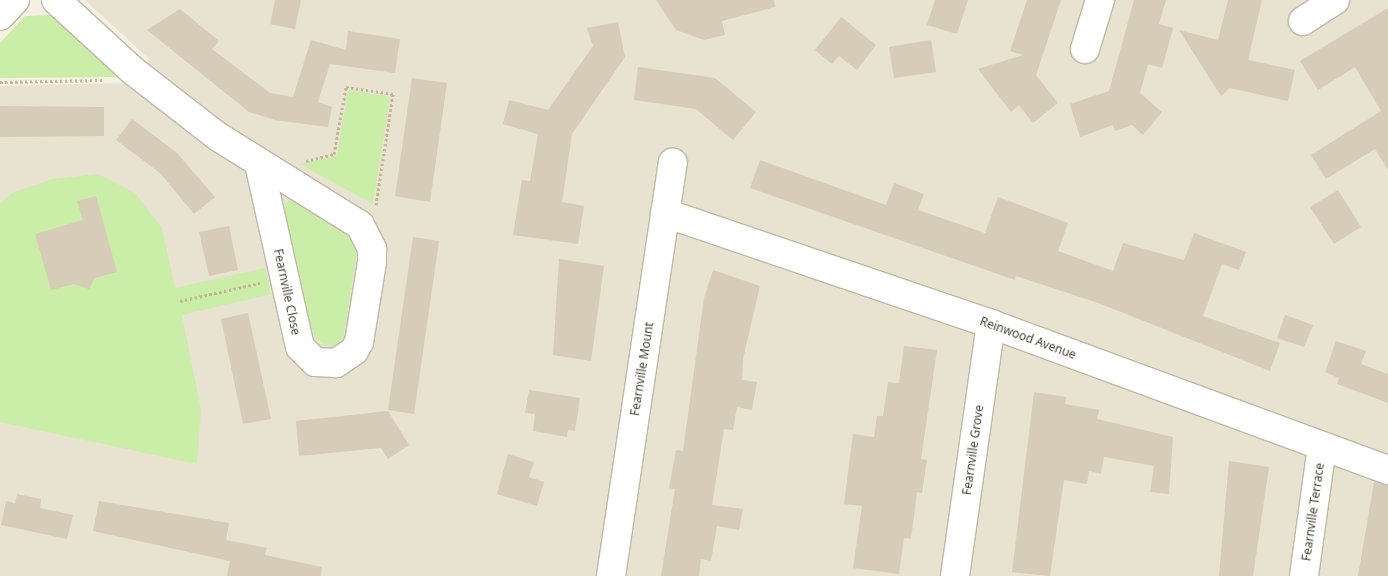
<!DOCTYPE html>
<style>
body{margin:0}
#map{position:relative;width:1388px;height:576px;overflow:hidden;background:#f4f0e3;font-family:"Noto Sans",sans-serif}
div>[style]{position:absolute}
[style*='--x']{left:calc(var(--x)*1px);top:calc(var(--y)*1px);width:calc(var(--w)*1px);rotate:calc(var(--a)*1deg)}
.residential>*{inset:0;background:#e8e2d1}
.green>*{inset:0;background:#caeda7}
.building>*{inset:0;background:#d6ccb8}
.path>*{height:3px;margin-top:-1.5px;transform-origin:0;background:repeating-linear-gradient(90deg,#c3b595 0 2.5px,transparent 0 5px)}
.roads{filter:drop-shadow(1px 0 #c0b8a5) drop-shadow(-1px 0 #c0b8a5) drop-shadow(0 1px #c0b8a5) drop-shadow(0 -1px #c0b8a5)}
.minor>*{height:28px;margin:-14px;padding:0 14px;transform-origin:14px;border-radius:14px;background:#fff}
span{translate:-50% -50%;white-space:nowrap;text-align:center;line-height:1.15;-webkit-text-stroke:4px #fff;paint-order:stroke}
.street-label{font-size:12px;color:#464033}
</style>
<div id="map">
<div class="residential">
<div style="clip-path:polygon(85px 0,1388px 0,1388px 576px,0 576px,0 86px,127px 83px,149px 59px)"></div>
</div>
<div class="green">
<div style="clip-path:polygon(50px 15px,119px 77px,0 78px,0 43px,25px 16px)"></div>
<div style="clip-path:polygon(348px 90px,390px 97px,373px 204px,300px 164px,337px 156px)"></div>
<div style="clip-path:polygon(98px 174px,135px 193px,162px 228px,175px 288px,265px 268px,271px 294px,182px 315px,201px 410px,197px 464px,0 422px,0 204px,12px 193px,53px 179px)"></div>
<div style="clip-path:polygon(290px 200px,350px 235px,357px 250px,344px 335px,335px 345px,325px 345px,314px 336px,305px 314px,282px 208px)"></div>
</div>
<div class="building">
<div style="clip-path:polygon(275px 0,301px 0,295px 29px,270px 24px)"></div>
<div style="clip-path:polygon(656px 0,774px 0,775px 7px,722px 21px,725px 35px,704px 40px,676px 30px)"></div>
<div style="clip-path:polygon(935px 0,968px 0,957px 34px,927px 25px)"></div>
<div style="clip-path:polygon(1027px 0,1061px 0,1036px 75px,1058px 103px,1033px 123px,1019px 105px,1011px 112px,978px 69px,1023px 55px,1010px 51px)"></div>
<div style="clip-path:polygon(1134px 0,1166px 0,1159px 24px,1173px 28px,1162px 68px,1148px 64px,1140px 93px,1162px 112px,1143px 135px,1132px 125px,1115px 131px,1113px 125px,1080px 137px,1070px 104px,1109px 91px)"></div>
<div style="clip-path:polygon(1228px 0,1262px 0,1248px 60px,1295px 70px,1288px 101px,1230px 88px,1221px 96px,1179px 30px,1218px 40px)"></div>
<div style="clip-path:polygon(1388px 8px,1388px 170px,1375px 149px,1326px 179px,1311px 155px,1381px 111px,1355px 67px,1318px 90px,1300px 61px)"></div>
<div style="clip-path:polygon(180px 9px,219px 41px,212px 49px,270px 93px,293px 97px,311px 40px,346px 50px,348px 31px,400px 39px,395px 73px,330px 64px,318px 102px,332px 107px,328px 127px,275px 120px,249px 112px,147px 30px)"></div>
<div style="clip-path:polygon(841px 17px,876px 45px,857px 70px,839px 56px,832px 64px,815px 50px)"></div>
<div style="clip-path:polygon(618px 22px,625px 57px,572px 134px,562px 202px,584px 206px,578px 244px,513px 235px,522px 180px,530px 181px,538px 134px,503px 124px,509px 100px,548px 110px,593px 46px,587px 28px)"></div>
<div style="clip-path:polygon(931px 40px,936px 72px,894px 78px,889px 47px)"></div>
<div style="clip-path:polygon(638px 67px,715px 78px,756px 112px,733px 140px,696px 109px,634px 100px)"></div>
<div style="clip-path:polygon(412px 78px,447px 83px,430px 202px,395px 196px)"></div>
<div style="clip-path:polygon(0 106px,104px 107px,104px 136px,0 137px)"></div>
<div style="clip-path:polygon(132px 119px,177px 153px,215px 197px,194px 214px,160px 173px,116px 140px)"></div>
<div style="clip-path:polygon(760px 160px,886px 205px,894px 183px,924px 194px,918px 210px,985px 233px,998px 197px,1068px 223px,1058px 251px,1113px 271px,1123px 243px,1184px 260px,1194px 233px,1246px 252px,1239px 270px,1222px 264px,1203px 316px,1280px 343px,1270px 371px,1101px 304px,1016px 276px,1015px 280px,750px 188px)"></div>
<div style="clip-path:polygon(1338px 190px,1361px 227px,1334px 244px,1310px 207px)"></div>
<div style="clip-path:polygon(96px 196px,117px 272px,95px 278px,89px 289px,74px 284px,51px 290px,35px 234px,83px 220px,77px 201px)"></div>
<div style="clip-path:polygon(229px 226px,238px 270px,209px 276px,199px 232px)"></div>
<div style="clip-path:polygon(413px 237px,439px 241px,414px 414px,388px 410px)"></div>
<div style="clip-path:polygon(559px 259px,604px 266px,591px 361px,553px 355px)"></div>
<div style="clip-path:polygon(713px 270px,760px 286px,743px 359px,742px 380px,757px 382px,752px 410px,737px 407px,733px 430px,724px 429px,712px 505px,743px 509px,739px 530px,717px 526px,711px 561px,701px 559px,699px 576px,661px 576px,675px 489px,669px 488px,676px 450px,683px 451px,704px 298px)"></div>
<div style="clip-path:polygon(248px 313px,271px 419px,243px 424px,221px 319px)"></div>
<div style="clip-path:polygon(1285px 315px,1313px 325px,1304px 347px,1277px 338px)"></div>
<div style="clip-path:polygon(1336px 341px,1366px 351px,1361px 364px,1388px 374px,1388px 403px,1337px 384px,1339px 378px,1325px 372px)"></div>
<div style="clip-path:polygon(904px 346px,937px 350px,921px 459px,927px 460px,922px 493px,917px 492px,911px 539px,904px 538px,899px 574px,853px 568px,862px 506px,844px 504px,853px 434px,874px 437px,877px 416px,883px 416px,888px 382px,899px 383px)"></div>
<div style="clip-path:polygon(529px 390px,580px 398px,575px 431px,568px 430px,567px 437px,533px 431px,535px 414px,525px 413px)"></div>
<div style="clip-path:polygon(1034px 392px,1066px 397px,1065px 404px,1099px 410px,1097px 419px,1173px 437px,1169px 494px,1150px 492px,1154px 466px,1104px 457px,1101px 474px,1089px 471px,1087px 484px,1064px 480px,1050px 576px,1012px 572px)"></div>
<div style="clip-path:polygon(388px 411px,409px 445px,388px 459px,381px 448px,299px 456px,296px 421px)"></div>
<div style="clip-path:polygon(508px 454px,534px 462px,529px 477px,544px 482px,537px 506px,497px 494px)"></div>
<div style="clip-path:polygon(1229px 461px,1269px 467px,1253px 576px,1219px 576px)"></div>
<div style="clip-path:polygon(1374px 482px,1388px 485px,1388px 576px,1358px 576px)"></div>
<div style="clip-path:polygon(17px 494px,41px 499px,40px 508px,73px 515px,67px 539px,1px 525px,6px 501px,15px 503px)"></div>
<div style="clip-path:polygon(99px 501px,229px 523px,226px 540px,267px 548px,265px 555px,322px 567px,321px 576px,227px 576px,230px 561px,93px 531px)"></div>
</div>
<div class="path">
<div style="--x:0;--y:82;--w:104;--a:-1.1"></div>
<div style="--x:306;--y:161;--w:29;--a:-14"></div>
<div style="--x:334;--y:154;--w:68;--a:-79.8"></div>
<div style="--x:346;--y:87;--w:48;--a:8.5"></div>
<div style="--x:393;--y:94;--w:112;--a:98.7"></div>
<div style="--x:180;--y:301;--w:82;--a:-12.7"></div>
</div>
<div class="roads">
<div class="minor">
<div style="--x:56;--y:0;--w:103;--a:42.6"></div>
<div style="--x:132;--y:70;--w:108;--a:37.8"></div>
<div style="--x:217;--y:136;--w:168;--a:31.9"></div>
<div style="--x:360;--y:225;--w:27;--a:63"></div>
<div style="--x:372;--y:249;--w:13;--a:90"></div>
<div style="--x:372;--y:262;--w:81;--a:99.2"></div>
<div style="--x:359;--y:342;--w:10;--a:119"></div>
<div style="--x:354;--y:351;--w:22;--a:146"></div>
<div style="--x:336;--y:363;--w:21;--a:-177"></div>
<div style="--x:315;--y:362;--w:21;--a:-135"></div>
<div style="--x:300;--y:347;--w:188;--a:-102.6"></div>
<div style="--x:0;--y:16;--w:22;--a:-47"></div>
<div style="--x:1303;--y:21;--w:38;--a:-33"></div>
<div style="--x:1085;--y:49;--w:51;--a:-73"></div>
<div style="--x:665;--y:213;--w:344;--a:18.8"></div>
<div style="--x:991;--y:324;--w:423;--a:20.2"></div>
<div style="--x:611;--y:576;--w:418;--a:-81.5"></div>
<div style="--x:955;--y:576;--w:255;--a:-81.9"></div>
<div style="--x:1304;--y:576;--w:130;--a:-82.1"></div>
</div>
</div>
<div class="street-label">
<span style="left:287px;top:292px;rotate:78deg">Fearnville Close</span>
<span style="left:1028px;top:338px;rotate:20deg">Reinwood Avenue</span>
<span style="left:642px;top:369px;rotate:-81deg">Fearnville Mount</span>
<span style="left:973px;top:450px;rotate:-82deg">Fearnville Grove</span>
<span style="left:1313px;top:512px;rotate:-82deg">Fearnville Terrace</span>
</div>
</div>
